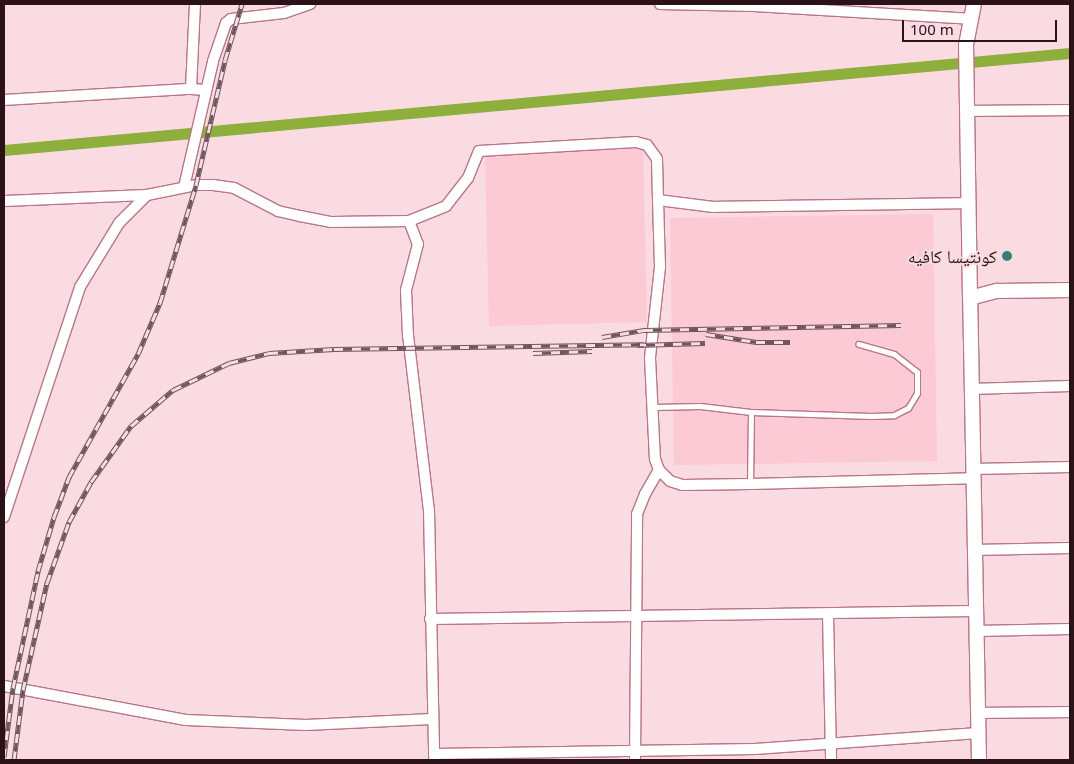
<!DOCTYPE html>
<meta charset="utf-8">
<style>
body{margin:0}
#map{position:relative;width:1074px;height:764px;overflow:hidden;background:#f9dbe1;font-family:"Noto Sans","Noto Naskh Arabic",sans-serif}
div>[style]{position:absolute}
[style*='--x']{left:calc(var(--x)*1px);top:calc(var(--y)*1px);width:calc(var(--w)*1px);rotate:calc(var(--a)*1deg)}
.built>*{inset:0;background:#fbcad4}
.canal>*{height:11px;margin:-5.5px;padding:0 5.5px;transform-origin:5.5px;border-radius:5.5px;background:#8eaf3b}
.roads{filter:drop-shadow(1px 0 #b87686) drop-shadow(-1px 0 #b87686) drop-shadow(0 1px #b87686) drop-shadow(0 -1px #b87686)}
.lane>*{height:5px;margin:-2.5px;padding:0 2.5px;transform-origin:2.5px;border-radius:2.5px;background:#fff}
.street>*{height:10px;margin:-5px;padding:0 5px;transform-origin:5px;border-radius:5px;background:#fff}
.secondary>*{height:14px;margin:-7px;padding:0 7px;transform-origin:7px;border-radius:7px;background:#fff}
.rail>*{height:5px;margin-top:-2.5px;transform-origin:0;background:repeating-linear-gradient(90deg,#f9dbe1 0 9px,#71555c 0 18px);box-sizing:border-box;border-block:1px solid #71555c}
.dots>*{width:14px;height:14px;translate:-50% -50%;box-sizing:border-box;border:2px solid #f9dbe1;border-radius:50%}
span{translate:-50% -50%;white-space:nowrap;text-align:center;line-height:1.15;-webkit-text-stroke:4px #f9dbe1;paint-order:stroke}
.poi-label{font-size:18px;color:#2b1118}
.right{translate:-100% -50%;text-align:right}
.frame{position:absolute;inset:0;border:5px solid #2b1118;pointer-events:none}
.scale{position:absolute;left:902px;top:20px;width:155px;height:22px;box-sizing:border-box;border:2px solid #2b1118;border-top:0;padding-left:6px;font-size:15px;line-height:18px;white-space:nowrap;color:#2b1118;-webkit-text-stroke:4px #f9dbe1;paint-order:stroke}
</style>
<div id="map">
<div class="built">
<div style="clip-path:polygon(643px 148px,647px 322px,489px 326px,485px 152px)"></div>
<div style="clip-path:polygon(933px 214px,937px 461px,674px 465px,670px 218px)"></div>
</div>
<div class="canal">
<div style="--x:4;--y:150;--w:1070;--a:-5.2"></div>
</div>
<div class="roads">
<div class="lane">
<div style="--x:653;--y:407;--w:47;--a:-1.2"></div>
<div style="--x:700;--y:406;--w:51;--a:6.7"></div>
<div style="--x:751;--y:412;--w:120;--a:1.9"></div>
<div style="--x:871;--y:416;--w:23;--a:-2"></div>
<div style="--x:894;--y:415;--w:16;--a:-27"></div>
<div style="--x:908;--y:408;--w:17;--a:-59"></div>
<div style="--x:917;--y:393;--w:21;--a:-90"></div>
<div style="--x:917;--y:372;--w:29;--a:-142"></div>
<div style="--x:894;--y:354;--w:37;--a:-164"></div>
<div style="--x:750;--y:484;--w:72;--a:-89.2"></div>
</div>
<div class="street">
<div style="--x:195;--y:4;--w:85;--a:92.7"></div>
<div style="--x:191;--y:89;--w:15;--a:4"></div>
<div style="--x:660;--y:4;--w:94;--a:1.2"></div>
<div style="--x:754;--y:6;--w:216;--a:3.4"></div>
<div style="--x:4;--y:100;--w:187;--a:-3.4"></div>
<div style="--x:968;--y:111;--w:102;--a:-0.6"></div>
<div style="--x:184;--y:187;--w:129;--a:-77"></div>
<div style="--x:213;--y:61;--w:40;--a:-71.1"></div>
<div style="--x:226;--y:23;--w:6;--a:-39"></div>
<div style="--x:231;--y:19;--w:53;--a:-6.5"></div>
<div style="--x:284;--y:13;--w:28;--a:-19"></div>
<div style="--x:658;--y:200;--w:67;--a:88.3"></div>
<div style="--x:660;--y:267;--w:92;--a:96.3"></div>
<div style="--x:650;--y:358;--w:101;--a:87.2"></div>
<div style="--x:655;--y:459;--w:12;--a:70"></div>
<div style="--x:659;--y:470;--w:16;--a:45"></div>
<div style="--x:670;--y:481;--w:13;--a:18"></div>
<div style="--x:682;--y:485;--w:68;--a:-0.8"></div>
<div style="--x:750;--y:484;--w:223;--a:-1.5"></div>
<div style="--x:4;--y:201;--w:143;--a:-2.4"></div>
<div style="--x:409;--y:221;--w:25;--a:69"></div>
<div style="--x:418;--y:244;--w:48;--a:104.6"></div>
<div style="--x:406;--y:290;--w:45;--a:87.5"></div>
<div style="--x:408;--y:335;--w:176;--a:83.2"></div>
<div style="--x:429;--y:510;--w:249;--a:88.8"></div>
<div style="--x:970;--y:389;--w:100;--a:-1.7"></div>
<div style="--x:973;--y:469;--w:97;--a:-1.2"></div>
<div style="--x:4;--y:517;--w:242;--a:-71.7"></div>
<div style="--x:80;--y:287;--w:75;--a:-58.6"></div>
<div style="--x:119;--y:223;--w:40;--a:-45"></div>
<div style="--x:147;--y:195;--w:50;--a:-11.5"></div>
<div style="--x:196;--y:185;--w:17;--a:0"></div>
<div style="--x:213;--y:185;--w:21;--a:8"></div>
<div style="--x:234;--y:188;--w:50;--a:27.6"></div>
<div style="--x:278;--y:211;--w:23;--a:13"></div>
<div style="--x:300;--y:216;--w:32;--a:11"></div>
<div style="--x:331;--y:222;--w:78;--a:-0.7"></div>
<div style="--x:409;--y:221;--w:40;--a:-22"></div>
<div style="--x:446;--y:206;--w:36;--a:-52"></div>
<div style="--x:468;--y:178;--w:29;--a:-68"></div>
<div style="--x:479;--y:151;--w:157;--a:-3.3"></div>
<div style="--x:636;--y:142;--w:11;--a:15"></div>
<div style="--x:647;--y:145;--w:17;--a:54"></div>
<div style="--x:657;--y:159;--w:41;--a:88.6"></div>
<div style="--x:658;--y:200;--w:56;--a:7.1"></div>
<div style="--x:714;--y:207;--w:255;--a:-0.9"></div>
<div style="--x:974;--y:550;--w:96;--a:-1.2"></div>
<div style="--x:828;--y:614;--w:146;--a:88.8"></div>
<div style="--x:430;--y:619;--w:546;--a:-0.84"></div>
<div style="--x:977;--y:631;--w:93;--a:-1.2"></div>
<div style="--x:4;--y:686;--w:185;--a:10.6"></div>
<div style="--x:186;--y:720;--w:120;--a:2.4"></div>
<div style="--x:306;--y:725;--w:126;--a:-2.7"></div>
<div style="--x:978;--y:713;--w:92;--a:-0.6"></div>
<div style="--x:434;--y:754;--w:321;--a:-0.9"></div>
<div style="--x:755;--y:749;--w:224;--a:-4.1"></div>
<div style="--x:635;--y:760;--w:246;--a:-89.5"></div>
<div style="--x:637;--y:514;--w:22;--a:-68"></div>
<div style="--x:645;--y:494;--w:28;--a:-60"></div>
</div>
<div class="secondary">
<div style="--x:970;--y:298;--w:253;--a:-90.9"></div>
<div style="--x:966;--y:45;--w:42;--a:-79"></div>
<div style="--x:979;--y:760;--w:462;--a:-91.1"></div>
<div style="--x:970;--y:298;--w:28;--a:-15"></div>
<div style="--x:997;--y:291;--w:73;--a:-0.8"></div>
</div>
</div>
<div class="rail">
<div style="--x:706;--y:334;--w:51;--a:9.1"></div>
<div style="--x:756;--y:342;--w:34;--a:0"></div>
<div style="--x:602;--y:337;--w:43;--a:-9.5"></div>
<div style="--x:644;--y:330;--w:257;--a:-1.1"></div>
<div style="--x:637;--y:345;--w:68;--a:-1.7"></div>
<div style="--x:533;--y:353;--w:59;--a:-1.9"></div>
<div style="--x:4;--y:757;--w:70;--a:-82.6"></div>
<div style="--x:13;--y:688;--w:120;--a:-77.9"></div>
<div style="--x:38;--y:571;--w:56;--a:-73.5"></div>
<div style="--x:54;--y:517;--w:43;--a:-69.4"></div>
<div style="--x:69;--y:477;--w:141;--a:-60.7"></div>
<div style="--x:138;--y:354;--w:56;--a:-66.7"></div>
<div style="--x:160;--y:303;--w:123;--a:-73"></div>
<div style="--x:196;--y:185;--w:128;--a:-76.9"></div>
<div style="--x:225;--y:60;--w:59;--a:-73.1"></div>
<div style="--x:14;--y:760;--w:71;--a:-82.7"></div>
<div style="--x:23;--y:690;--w:110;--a:-77.4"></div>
<div style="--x:47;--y:583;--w:65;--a:-70.2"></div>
<div style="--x:69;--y:522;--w:46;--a:-61.2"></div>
<div style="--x:91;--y:482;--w:69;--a:-54.5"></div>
<div style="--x:131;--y:426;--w:55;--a:-40.6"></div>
<div style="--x:173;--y:390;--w:62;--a:-25.7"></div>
<div style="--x:229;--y:363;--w:41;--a:-14"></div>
<div style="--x:269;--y:353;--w:65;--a:-3.5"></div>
<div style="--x:334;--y:349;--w:310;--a:-0.9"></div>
</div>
<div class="dots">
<div style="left:1007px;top:256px;background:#377d74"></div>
</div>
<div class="poi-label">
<span class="right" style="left:997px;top:256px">كونتيسا كافيه</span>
</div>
<div class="frame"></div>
<div class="scale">100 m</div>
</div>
